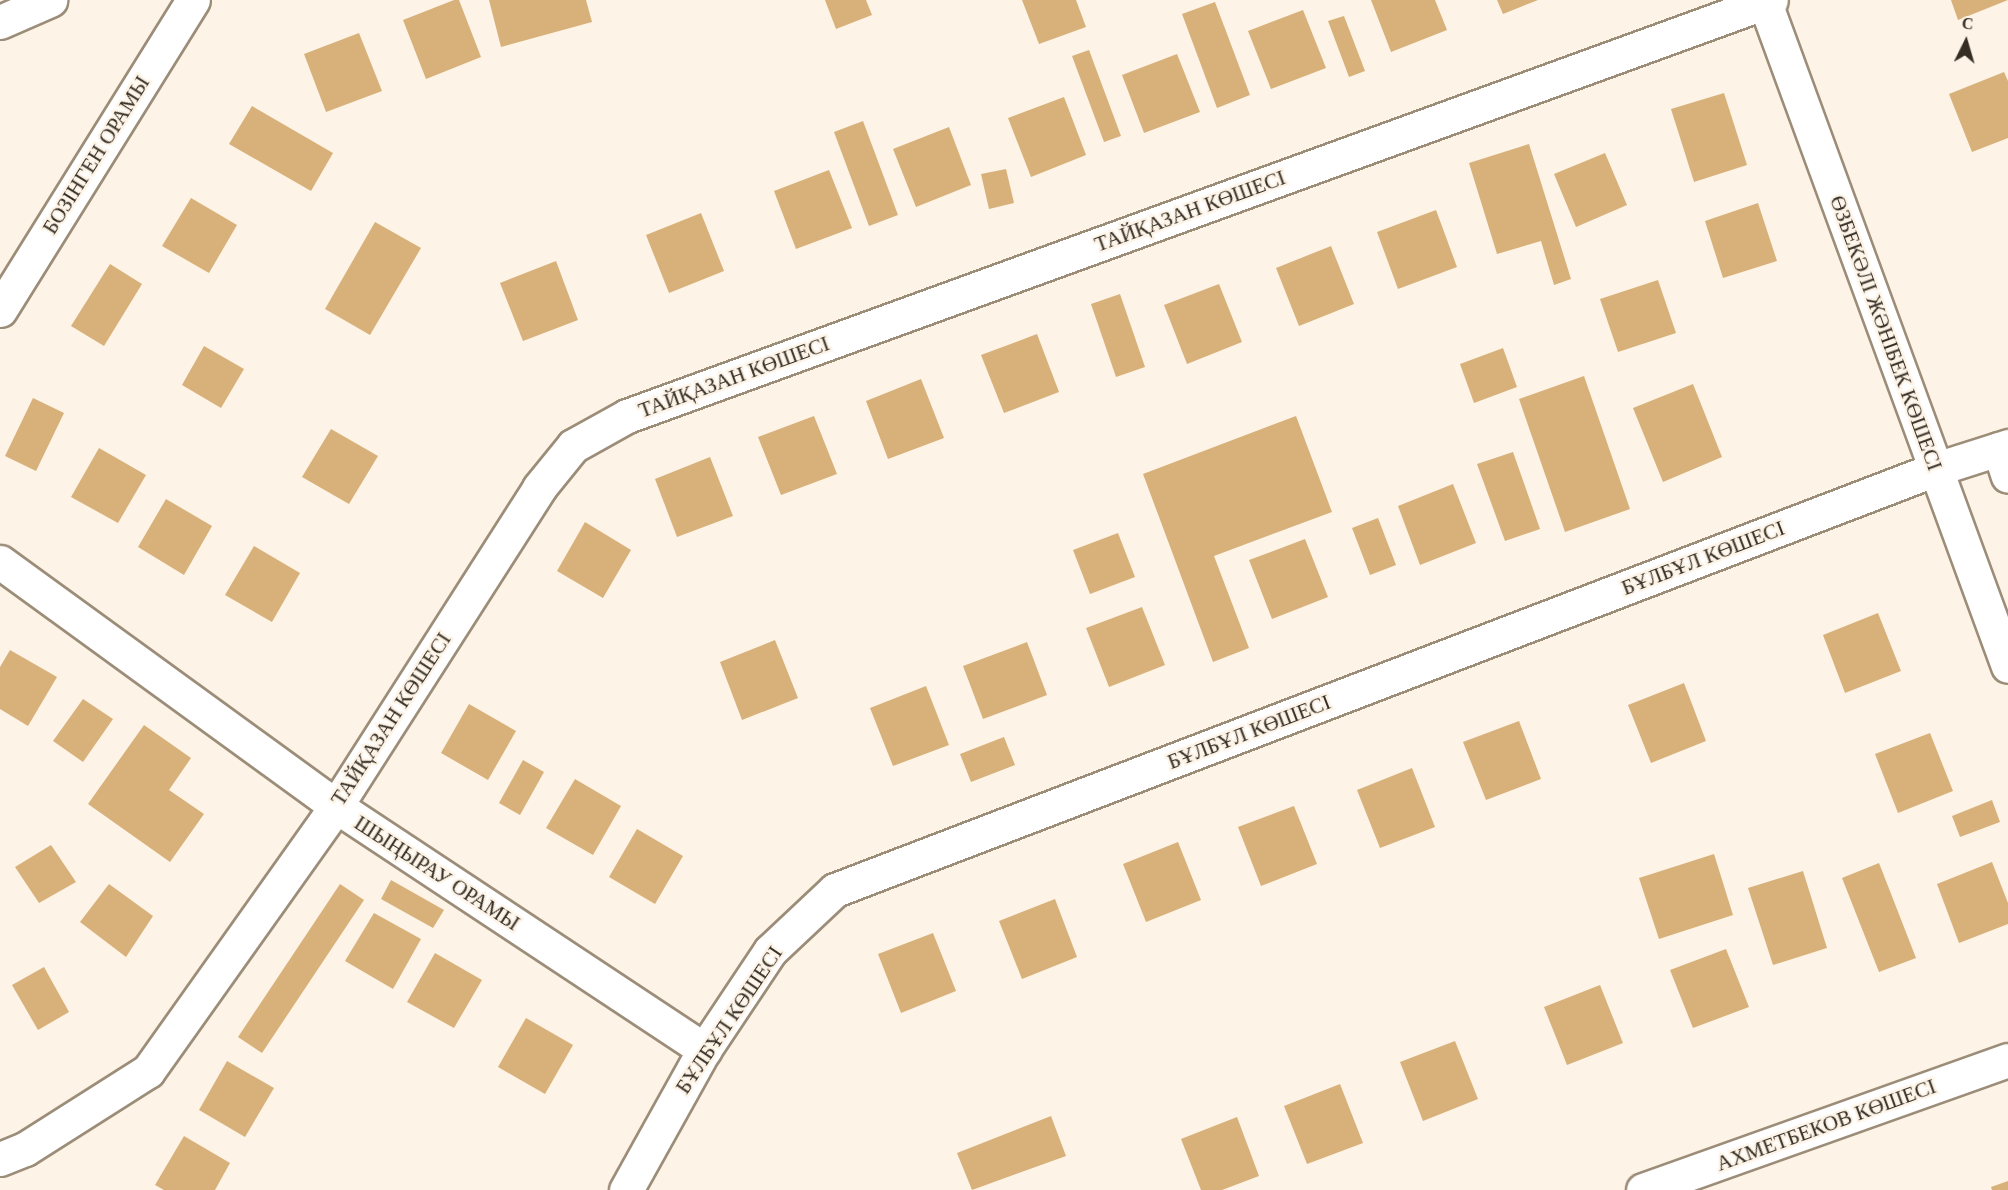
<!DOCTYPE html>
<meta charset="utf-8">
<style>
body{margin:0}
#map{position:relative;width:2008px;height:1190px;overflow:hidden;background:#fdf3e6;font-family:Georgia,serif}
div>[style]{position:absolute}
[style*='--x']{left:calc(var(--x)*1px);top:calc(var(--y)*1px);width:calc(var(--w)*1px);rotate:calc(var(--a)*1deg)}
.building>*{inset:0;background:#d8b17a}
.roads{filter:drop-shadow(2px 0 #9c8d79) drop-shadow(-2px 0 #9c8d79) drop-shadow(0 2px #9c8d79) drop-shadow(0 -2px #9c8d79)}
.minor>*{height:33px;margin:-16.5px;padding:0 16.5px;transform-origin:16.5px;border-radius:16.5px;background:#fff}
span{translate:-50% -50%;white-space:nowrap;text-align:center;line-height:1.15;-webkit-text-stroke:4.5px #fdf3e6;paint-order:stroke}
.street-label{font-size:21px;color:#332d24}
.north{position:absolute;left:1936px;top:12px;width:60px;height:60px;-webkit-text-stroke:4px #fdf3e6;paint-order:stroke;rotate:5deg;font-size:16px;font-weight:700;line-height:24px;text-align:center;color:#332d24}
.north::after{content:'';display:block;margin:auto;width:21px;height:27px;background:#332d24;clip-path:polygon(50% 0,100% 100%,50% 72%,0 100%)}
</style>
<div id="map">
<div class="building">
<div style="clip-path:polygon(454px 0,459px 0,481px 57px,426px 79px,403px 20px)"></div>
<div style="clip-path:polygon(489px 0,586px 0,592px 22px,501px 47px)"></div>
<div style="clip-path:polygon(825px 0,866px 0,872px 15px,836px 29px)"></div>
<div style="clip-path:polygon(1022px 0,1076px 0,1086px 27px,1039px 44px)"></div>
<div style="clip-path:polygon(1371px 0,1435px 0,1447px 30px,1391px 52px)"></div>
<div style="clip-path:polygon(1497px 0,1538px 0,1503px 14px)"></div>
<div style="clip-path:polygon(1951px 0,2008px 0,1958px 20px)"></div>
<div style="clip-path:polygon(1215px 2px,1250px 95px,1217px 108px,1182px 14px)"></div>
<div style="clip-path:polygon(1303px 10px,1326px 68px,1271px 89px,1248px 31px)"></div>
<div style="clip-path:polygon(1344px 16px,1365px 71px,1349px 77px,1328px 21px)"></div>
<div style="clip-path:polygon(359px 33px,382px 91px,326px 112px,304px 54px)"></div>
<div style="clip-path:polygon(1089px 50px,1121px 136px,1104px 142px,1072px 56px)"></div>
<div style="clip-path:polygon(1177px 54px,1200px 112px,1144px 133px,1122px 75px)"></div>
<div style="clip-path:polygon(2004px 72px,2008px 81px,2008px 138px,1972px 152px,1949px 94px)"></div>
<div style="clip-path:polygon(1724px 93px,1747px 165px,1694px 182px,1671px 109px)"></div>
<div style="clip-path:polygon(1064px 97px,1086px 155px,1031px 177px,1008px 118px)"></div>
<div style="clip-path:polygon(252px 106px,333px 153px,311px 191px,229px 144px)"></div>
<div style="clip-path:polygon(863px 121px,898px 215px,869px 226px,834px 132px)"></div>
<div style="clip-path:polygon(949px 127px,971px 185px,916px 207px,893px 149px)"></div>
<div style="clip-path:polygon(1529px 144px,1571px 279px,1554px 285px,1541px 241px,1497px 254px,1469px 163px)"></div>
<div style="clip-path:polygon(1605px 153px,1627px 205px,1576px 227px,1554px 174px)"></div>
<div style="clip-path:polygon(1006px 169px,1014px 203px,989px 209px,981px 174px)"></div>
<div style="clip-path:polygon(829px 170px,852px 228px,796px 249px,774px 191px)"></div>
<div style="clip-path:polygon(191px 198px,237px 225px,209px 273px,162px 246px)"></div>
<div style="clip-path:polygon(1758px 203px,1777px 261px,1723px 278px,1705px 221px)"></div>
<div style="clip-path:polygon(1436px 210px,1457px 267px,1398px 289px,1377px 232px)"></div>
<div style="clip-path:polygon(701px 213px,724px 271px,669px 293px,646px 235px)"></div>
<div style="clip-path:polygon(375px 222px,421px 248px,370px 335px,325px 309px)"></div>
<div style="clip-path:polygon(1331px 246px,1354px 304px,1299px 326px,1276px 268px)"></div>
<div style="clip-path:polygon(556px 261px,578px 320px,523px 341px,500px 283px)"></div>
<div style="clip-path:polygon(110px 264px,142px 284px,104px 346px,71px 326px)"></div>
<div style="clip-path:polygon(1658px 280px,1676px 333px,1618px 352px,1600px 299px)"></div>
<div style="clip-path:polygon(1219px 284px,1242px 342px,1187px 364px,1164px 305px)"></div>
<div style="clip-path:polygon(1120px 294px,1145px 367px,1116px 377px,1091px 304px)"></div>
<div style="clip-path:polygon(1037px 334px,1059px 392px,1004px 413px,981px 355px)"></div>
<div style="clip-path:polygon(204px 346px,244px 369px,221px 408px,182px 385px)"></div>
<div style="clip-path:polygon(1503px 348px,1517px 387px,1474px 403px,1460px 364px)"></div>
<div style="clip-path:polygon(1584px 376px,1630px 509px,1565px 532px,1519px 399px)"></div>
<div style="clip-path:polygon(921px 379px,944px 438px,888px 459px,866px 401px)"></div>
<div style="clip-path:polygon(1693px 384px,1722px 457px,1663px 482px,1633px 408px)"></div>
<div style="clip-path:polygon(33px 398px,64px 413px,36px 471px,5px 456px)"></div>
<div style="clip-path:polygon(814px 416px,837px 474px,781px 495px,758px 437px)"></div>
<div style="clip-path:polygon(1296px 416px,1332px 512px,1214px 556px,1249px 648px,1213px 662px,1143px 474px)"></div>
<div style="clip-path:polygon(331px 429px,378px 456px,349px 504px,302px 477px)"></div>
<div style="clip-path:polygon(99px 448px,146px 475px,118px 523px,71px 497px)"></div>
<div style="clip-path:polygon(1513px 452px,1540px 529px,1505px 541px,1477px 464px)"></div>
<div style="clip-path:polygon(710px 457px,733px 516px,677px 537px,655px 479px)"></div>
<div style="clip-path:polygon(1453px 484px,1476px 543px,1420px 565px,1398px 506px)"></div>
<div style="clip-path:polygon(166px 499px,212px 526px,184px 575px,138px 547px)"></div>
<div style="clip-path:polygon(1378px 518px,1396px 565px,1370px 575px,1352px 528px)"></div>
<div style="clip-path:polygon(585px 522px,631px 550px,603px 598px,557px 571px)"></div>
<div style="clip-path:polygon(1118px 533px,1135px 577px,1090px 594px,1073px 550px)"></div>
<div style="clip-path:polygon(1305px 539px,1328px 597px,1272px 619px,1249px 560px)"></div>
<div style="clip-path:polygon(254px 546px,300px 573px,272px 622px,225px 595px)"></div>
<div style="clip-path:polygon(1142px 607px,1165px 665px,1109px 687px,1086px 628px)"></div>
<div style="clip-path:polygon(1878px 613px,1901px 671px,1845px 693px,1823px 635px)"></div>
<div style="clip-path:polygon(775px 640px,798px 698px,742px 720px,720px 662px)"></div>
<div style="clip-path:polygon(1027px 642px,1047px 695px,983px 719px,963px 666px)"></div>
<div style="clip-path:polygon(10px 650px,57px 677px,28px 726px,0 709px,0 667px)"></div>
<div style="clip-path:polygon(1684px 683px,1706px 741px,1651px 763px,1628px 705px)"></div>
<div style="clip-path:polygon(926px 686px,949px 745px,893px 766px,870px 708px)"></div>
<div style="clip-path:polygon(83px 699px,113px 719px,83px 762px,53px 741px)"></div>
<div style="clip-path:polygon(469px 704px,516px 731px,488px 780px,441px 753px)"></div>
<div style="clip-path:polygon(1519px 721px,1541px 779px,1486px 800px,1463px 742px)"></div>
<div style="clip-path:polygon(144px 725px,191px 758px,169px 790px,204px 814px,170px 862px,88px 804px)"></div>
<div style="clip-path:polygon(1930px 733px,1953px 791px,1898px 813px,1875px 754px)"></div>
<div style="clip-path:polygon(1004px 737px,1015px 765px,971px 782px,960px 754px)"></div>
<div style="clip-path:polygon(523px 760px,544px 772px,520px 815px,499px 803px)"></div>
<div style="clip-path:polygon(1412px 768px,1435px 827px,1380px 848px,1357px 790px)"></div>
<div style="clip-path:polygon(575px 779px,621px 806px,593px 855px,546px 828px)"></div>
<div style="clip-path:polygon(1992px 800px,2000px 822px,1960px 837px,1952px 816px)"></div>
<div style="clip-path:polygon(1294px 806px,1317px 864px,1261px 886px,1238px 827px)"></div>
<div style="clip-path:polygon(637px 829px,683px 856px,655px 904px,609px 877px)"></div>
<div style="clip-path:polygon(1178px 842px,1201px 900px,1146px 922px,1123px 864px)"></div>
<div style="clip-path:polygon(51px 845px,76px 882px,39px 903px,15px 867px)"></div>
<div style="clip-path:polygon(1714px 854px,1733px 915px,1659px 939px,1639px 878px)"></div>
<div style="clip-path:polygon(1992px 862px,2008px 903px,2008px 924px,1959px 943px,1937px 884px)"></div>
<div style="clip-path:polygon(1879px 863px,1916px 958px,1879px 972px,1842px 878px)"></div>
<div style="clip-path:polygon(1803px 871px,1827px 948px,1773px 965px,1748px 888px)"></div>
<div style="clip-path:polygon(391px 880px,444px 910px,433px 928px,381px 899px)"></div>
<div style="clip-path:polygon(109px 884px,153px 916px,126px 957px,80px 922px)"></div>
<div style="clip-path:polygon(340px 884px,364px 900px,262px 1053px,238px 1037px)"></div>
<div style="clip-path:polygon(1055px 899px,1077px 957px,1022px 979px,999px 921px)"></div>
<div style="clip-path:polygon(374px 913px,421px 939px,393px 989px,345px 961px)"></div>
<div style="clip-path:polygon(933px 933px,956px 991px,901px 1013px,878px 954px)"></div>
<div style="clip-path:polygon(1726px 949px,1749px 1007px,1693px 1028px,1670px 970px)"></div>
<div style="clip-path:polygon(435px 953px,482px 980px,454px 1028px,407px 1002px)"></div>
<div style="clip-path:polygon(44px 967px,69px 1012px,38px 1030px,12px 985px)"></div>
<div style="clip-path:polygon(1600px 985px,1623px 1043px,1567px 1065px,1544px 1007px)"></div>
<div style="clip-path:polygon(526px 1018px,573px 1045px,545px 1094px,498px 1067px)"></div>
<div style="clip-path:polygon(1455px 1041px,1478px 1099px,1423px 1121px,1400px 1062px)"></div>
<div style="clip-path:polygon(227px 1061px,274px 1088px,245px 1137px,199px 1110px)"></div>
<div style="clip-path:polygon(1340px 1084px,1363px 1143px,1307px 1164px,1284px 1106px)"></div>
<div style="clip-path:polygon(1051px 1116px,1066px 1156px,972px 1190px,957px 1153px)"></div>
<div style="clip-path:polygon(1237px 1117px,1259px 1176px,1222px 1190px,1201px 1190px,1181px 1139px)"></div>
<div style="clip-path:polygon(184px 1136px,230px 1163px,215px 1190px,164px 1190px,155px 1185px)"></div>
<div style="clip-path:polygon(2008px 1181px,2008px 1190px,1992px 1190px,1991px 1187px)"></div>
</div>
<div class="roads">
<div class="minor">
<div style="--x:1764;--y:0;--w:709;--a:69.88"></div>
<div style="--x:0;--y:22;--w:55;--a:-23.7"></div>
<div style="--x:0;--y:310;--w:365;--a:-58.1"></div>
<div style="--x:1999;--y:449;--w:28;--a:72"></div>
<div style="--x:0;--y:562;--w:415;--a:36"></div>
<div style="--x:336;--y:806;--w:442;--a:33.5"></div>
<div style="--x:0;--y:1159;--w:27;--a:-22"></div>
<div style="--x:25;--y:1149;--w:146;--a:-32.4"></div>
<div style="--x:148;--y:1071;--w:325;--a:-54.6"></div>
<div style="--x:336;--y:806;--w:377;--a:-57.4"></div>
<div style="--x:539;--y:488;--w:54;--a:-51"></div>
<div style="--x:573;--y:446;--w:62;--a:-29.1"></div>
<div style="--x:627;--y:416;--w:1217;--a:-19.98"></div>
<div style="--x:626;--y:1190;--w:160;--a:-60.9"></div>
<div style="--x:704;--y:1050;--w:119;--a:-56.3"></div>
<div style="--x:770;--y:951;--w:89;--a:-43.2"></div>
<div style="--x:835;--y:890;--w:1179;--a:-20.93"></div>
<div style="--x:1936;--y:469;--w:76;--a:-17.7"></div>
<div style="--x:1643;--y:1190;--w:387;--a:-19.6"></div>
</div>
</div>
<div class="street-label">
<span style="left:96px;top:155px;rotate:-58deg">БОЗІНГЕН ОРАМЫ</span>
<span style="left:1190px;top:211px;rotate:-20deg">ТАЙҚАЗАН КӨШЕСІ</span>
<span style="left:1886px;top:333px;rotate:70deg">ӨЗБЕКӘЛІ ЖӘНІБЕК КӨШЕСІ</span>
<span style="left:734px;top:377px;rotate:-20deg">ТАЙҚАЗАН КӨШЕСІ</span>
<span style="left:1703px;top:558px;rotate:-21deg">БҰЛБҰЛ КӨШЕСІ</span>
<span style="left:391px;top:719px;rotate:-57deg">ТАЙҚАЗАН КӨШЕСІ</span>
<span style="left:1249px;top:732px;rotate:-21deg">БҰЛБҰЛ КӨШЕСІ</span>
<span style="left:437px;top:873px;rotate:33deg">ШЫҢЫРАУ ОРАМЫ</span>
<span style="left:729px;top:1020px;rotate:-56deg">БҰЛБҰЛ КӨШЕСІ</span>
<span style="left:1826px;top:1125px;rotate:-20deg">АХМЕТБЕКОВ КӨШЕСІ</span>
</div>
<div class="north">С</div>
</div>
